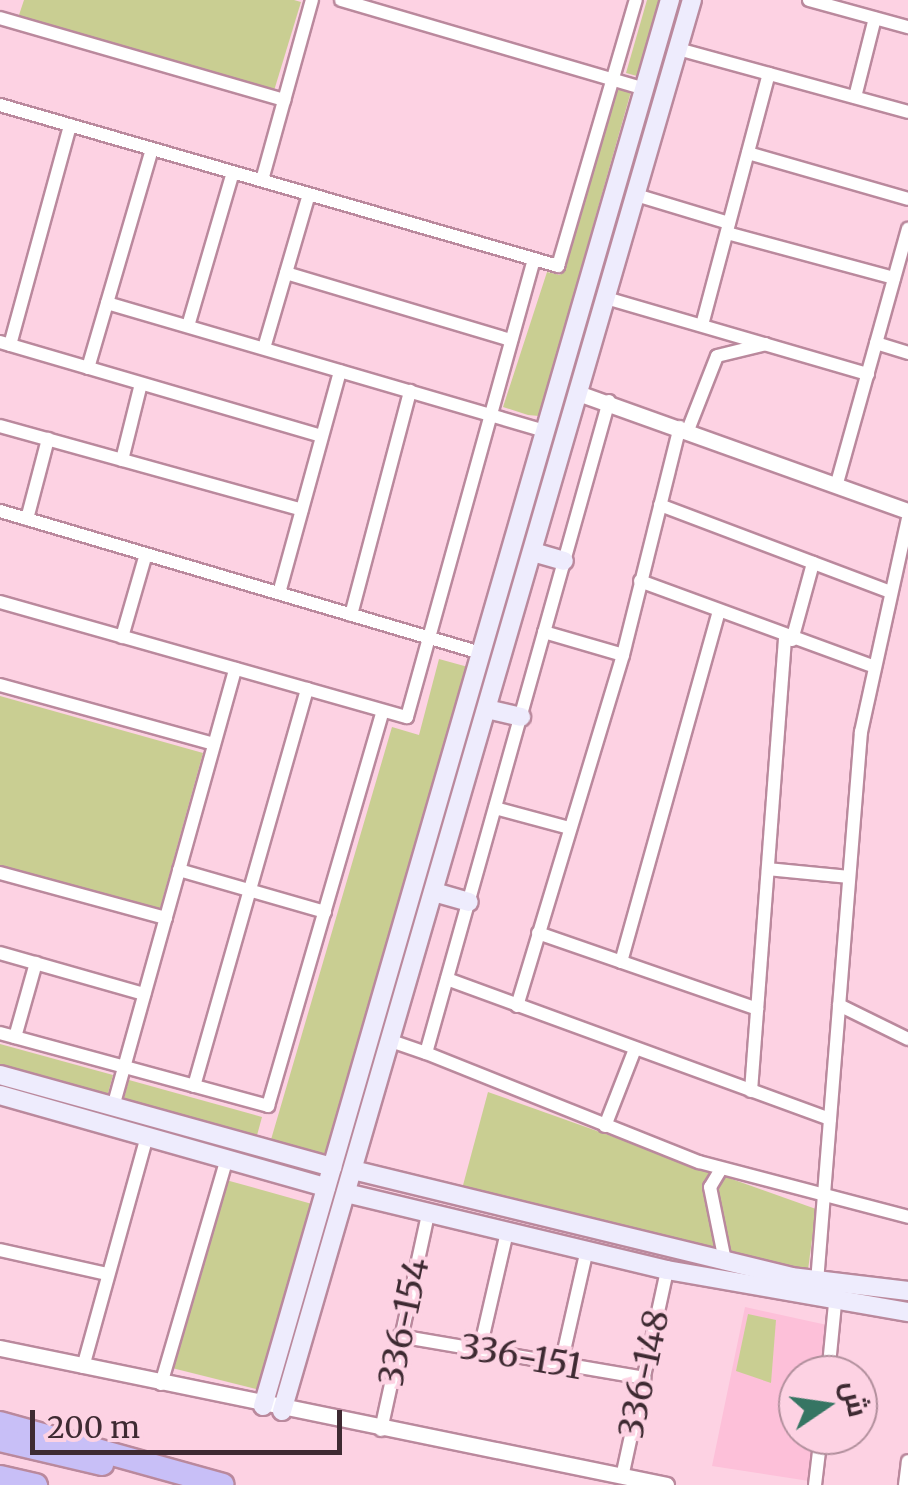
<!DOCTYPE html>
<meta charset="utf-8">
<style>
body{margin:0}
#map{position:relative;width:908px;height:1485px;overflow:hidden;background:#fdd2e3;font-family:Merriweather,Cairo,serif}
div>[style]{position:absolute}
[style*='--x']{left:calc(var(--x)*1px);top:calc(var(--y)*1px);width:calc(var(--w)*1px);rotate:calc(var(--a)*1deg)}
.built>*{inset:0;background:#fdc0d9}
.green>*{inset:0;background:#c9ce92}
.roads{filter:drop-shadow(2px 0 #ba899d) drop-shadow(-2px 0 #ba899d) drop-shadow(0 2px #ba899d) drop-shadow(0 -2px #ba899d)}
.minor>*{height:12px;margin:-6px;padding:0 6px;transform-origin:6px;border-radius:6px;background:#fff}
.tertiary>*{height:15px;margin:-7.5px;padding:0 7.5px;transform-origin:7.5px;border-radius:7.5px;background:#fff}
.secondary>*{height:18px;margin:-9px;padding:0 9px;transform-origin:9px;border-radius:9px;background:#eeecfd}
.motorway>*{height:22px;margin:-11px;padding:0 11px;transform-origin:11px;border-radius:11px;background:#c8bff7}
span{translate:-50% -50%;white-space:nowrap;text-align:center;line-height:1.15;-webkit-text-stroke:8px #fdd2e3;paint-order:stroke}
.street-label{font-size:35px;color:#3e2a32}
.north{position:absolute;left:778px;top:1355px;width:100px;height:100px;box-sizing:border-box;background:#fdd2e3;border:2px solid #b18f9c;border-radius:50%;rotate:77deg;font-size:28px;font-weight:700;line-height:40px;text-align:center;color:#3e2a32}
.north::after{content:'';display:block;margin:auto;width:35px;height:45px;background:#367563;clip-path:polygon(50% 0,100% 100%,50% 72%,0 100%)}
.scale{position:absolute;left:30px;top:1410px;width:312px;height:45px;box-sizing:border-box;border:5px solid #3e2a32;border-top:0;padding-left:12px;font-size:30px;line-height:35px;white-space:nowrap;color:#3e2a32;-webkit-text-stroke:8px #fdd2e3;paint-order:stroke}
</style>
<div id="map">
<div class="built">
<div style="clip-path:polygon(745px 1307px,827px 1325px,821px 1375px,798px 1375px,798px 1435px,814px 1435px,809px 1481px,712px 1466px)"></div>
</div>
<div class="green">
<div style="clip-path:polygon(24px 0,294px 0,301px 2px,273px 94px,18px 18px)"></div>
<div style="clip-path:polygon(647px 0,666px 0,644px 78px,626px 73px)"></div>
<div style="clip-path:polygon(615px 83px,632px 88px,539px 416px,528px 415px,503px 407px,547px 272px,560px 275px)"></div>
<div style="clip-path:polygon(439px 659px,468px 667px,326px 1156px,270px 1143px,392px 727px,419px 735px)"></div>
<div style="clip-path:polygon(0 696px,203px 753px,159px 912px,0 868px)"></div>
<div style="clip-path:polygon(0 1044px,113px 1075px,107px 1097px,0 1067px)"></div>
<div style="clip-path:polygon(129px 1080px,262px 1117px,256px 1139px,123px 1102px)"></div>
<div style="clip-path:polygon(488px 1092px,816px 1209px,808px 1270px,462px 1189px)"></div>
<div style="clip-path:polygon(226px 1180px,312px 1204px,260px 1390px,172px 1368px)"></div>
<div style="clip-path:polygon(748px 1314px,776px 1320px,771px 1383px,736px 1371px)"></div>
</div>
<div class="roads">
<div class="minor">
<div style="--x:341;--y:0;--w:317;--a:16.3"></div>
<div style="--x:809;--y:0;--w:103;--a:15.3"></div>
<div style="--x:0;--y:18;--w:296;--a:16.1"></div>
<div style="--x:678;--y:49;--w:238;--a:15.3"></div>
<div style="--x:855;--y:97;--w:81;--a:-75.8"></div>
<div style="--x:0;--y:105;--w:581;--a:16.09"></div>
<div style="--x:558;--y:266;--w:277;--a:-73.7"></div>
<div style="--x:748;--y:153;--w:166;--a:16"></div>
<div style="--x:262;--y:180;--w:187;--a:-74.5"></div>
<div style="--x:636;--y:195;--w:97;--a:16.8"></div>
<div style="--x:727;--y:233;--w:173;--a:15.1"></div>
<div style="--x:286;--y:273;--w:235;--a:16.6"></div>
<div style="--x:606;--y:298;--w:273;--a:16.2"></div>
<div style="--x:107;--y:303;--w:457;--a:16.3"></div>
<div style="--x:702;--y:325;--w:260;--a:-75.1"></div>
<div style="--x:188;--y:326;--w:160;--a:-73.7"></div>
<div style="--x:0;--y:342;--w:335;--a:16.3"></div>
<div style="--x:876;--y:343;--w:34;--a:17"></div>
<div style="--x:10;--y:345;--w:228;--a:-74.7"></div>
<div style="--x:264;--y:348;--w:160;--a:-73.7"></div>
<div style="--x:88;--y:368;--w:228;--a:-73.7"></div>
<div style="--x:609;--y:401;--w:677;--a:105.68"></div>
<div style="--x:426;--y:1053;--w:294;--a:21.8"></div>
<div style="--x:699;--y:1162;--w:216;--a:14.7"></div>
<div style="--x:0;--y:426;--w:313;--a:15.5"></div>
<div style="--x:688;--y:430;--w:79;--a:-68.6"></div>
<div style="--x:717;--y:356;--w:50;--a:-13.8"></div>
<div style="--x:122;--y:460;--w:78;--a:-76"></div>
<div style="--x:837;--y:483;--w:264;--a:-74.4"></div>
<div style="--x:660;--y:505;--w:246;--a:20.7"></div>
<div style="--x:0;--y:511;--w:502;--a:16.45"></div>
<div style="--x:27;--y:519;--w:83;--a:-75.3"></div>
<div style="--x:640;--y:581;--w:247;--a:20.1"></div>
<div style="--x:279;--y:593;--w:230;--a:-74.6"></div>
<div style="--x:0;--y:602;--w:423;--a:15.8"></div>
<div style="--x:407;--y:717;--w:475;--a:-74.5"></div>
<div style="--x:351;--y:615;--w:232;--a:-75.2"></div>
<div style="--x:544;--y:632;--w:82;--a:16.2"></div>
<div style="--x:122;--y:637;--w:86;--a:-73.9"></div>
<div style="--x:792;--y:640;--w:80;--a:-74.7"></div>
<div style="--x:0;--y:685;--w:222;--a:15.4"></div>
<div style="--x:495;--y:808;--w:77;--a:15.1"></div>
<div style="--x:768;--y:869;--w:81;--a:5.6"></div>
<div style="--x:179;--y:870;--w:152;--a:16"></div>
<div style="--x:0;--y:873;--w:172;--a:15.2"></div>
<div style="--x:538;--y:933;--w:232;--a:19.1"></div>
<div style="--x:0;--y:953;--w:150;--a:15.9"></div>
<div style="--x:621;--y:962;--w:363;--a:-74.4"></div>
<div style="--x:447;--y:979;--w:408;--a:20.1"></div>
<div style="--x:839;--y:1005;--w:77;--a:26.2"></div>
<div style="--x:517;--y:1006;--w:367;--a:-73.2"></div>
<div style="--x:623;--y:655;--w:235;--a:-76"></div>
<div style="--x:0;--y:1033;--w:278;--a:15.2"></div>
<div style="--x:268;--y:1106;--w:411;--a:-73.8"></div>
<div style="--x:15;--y:1037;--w:77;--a:-74.2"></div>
<div style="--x:391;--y:1041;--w:37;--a:19"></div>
<div style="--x:194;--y:1086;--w:413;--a:-74.1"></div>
<div style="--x:751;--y:1091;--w:454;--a:-85.7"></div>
<div style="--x:113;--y:1107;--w:455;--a:-74.4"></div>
<div style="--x:605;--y:1126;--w:83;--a:-68.7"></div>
<div style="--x:721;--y:1169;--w:21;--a:121"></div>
<div style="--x:710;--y:1187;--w:76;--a:78.5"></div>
<div style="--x:0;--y:1250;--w:110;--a:12.6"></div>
<div style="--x:817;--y:1282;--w:552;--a:-85.43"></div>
<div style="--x:861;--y:732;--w:218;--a:-77.6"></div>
<div style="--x:399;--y:1336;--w:249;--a:9.7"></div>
<div style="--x:480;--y:1349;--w:120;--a:-77"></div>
<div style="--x:561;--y:1364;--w:117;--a:-77.2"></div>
<div style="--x:83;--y:1367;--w:240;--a:-74.5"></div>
<div style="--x:828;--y:1375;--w:71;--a:-84.4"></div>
<div style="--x:161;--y:1384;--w:234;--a:-73.7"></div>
<div style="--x:381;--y:1430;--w:221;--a:-77.7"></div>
<div style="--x:622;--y:1477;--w:212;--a:-77.7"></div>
<div style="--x:815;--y:1485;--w:50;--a:-83.2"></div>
<div style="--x:905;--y:1485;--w:24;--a:-83"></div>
</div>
<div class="tertiary">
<div style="--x:578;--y:393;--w:350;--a:19.7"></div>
<div style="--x:0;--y:1348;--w:680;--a:11.62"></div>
</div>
<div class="secondary">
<div style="--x:533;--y:552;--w:32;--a:16"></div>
<div style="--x:487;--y:709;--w:35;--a:13"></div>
<div style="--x:434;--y:892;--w:36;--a:16"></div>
<div style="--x:0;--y:1075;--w:345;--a:15.5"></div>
<div style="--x:0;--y:1095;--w:339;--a:15.8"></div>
<div style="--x:353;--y:1170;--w:451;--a:13.7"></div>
<div style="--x:791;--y:1277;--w:118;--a:6.8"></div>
<div style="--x:346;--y:1193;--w:330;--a:13.5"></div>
<div style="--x:667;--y:1270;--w:245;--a:9.9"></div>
<div style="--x:263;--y:1406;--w:1464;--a:-73.86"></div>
<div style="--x:282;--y:1411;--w:1469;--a:-73.8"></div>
</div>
<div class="motorway">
<div style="--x:0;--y:1423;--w:231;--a:15.5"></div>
<div style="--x:0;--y:1440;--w:105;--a:13.2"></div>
<div style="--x:0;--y:1477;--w:37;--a:13"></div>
</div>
</div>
<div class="street-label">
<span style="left:404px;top:1322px;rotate:-78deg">336-154</span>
<span style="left:521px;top:1357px;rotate:10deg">336-151</span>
<span style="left:644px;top:1374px;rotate:-78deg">336-148</span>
</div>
<div class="north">ش</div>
<div class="scale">200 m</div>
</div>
